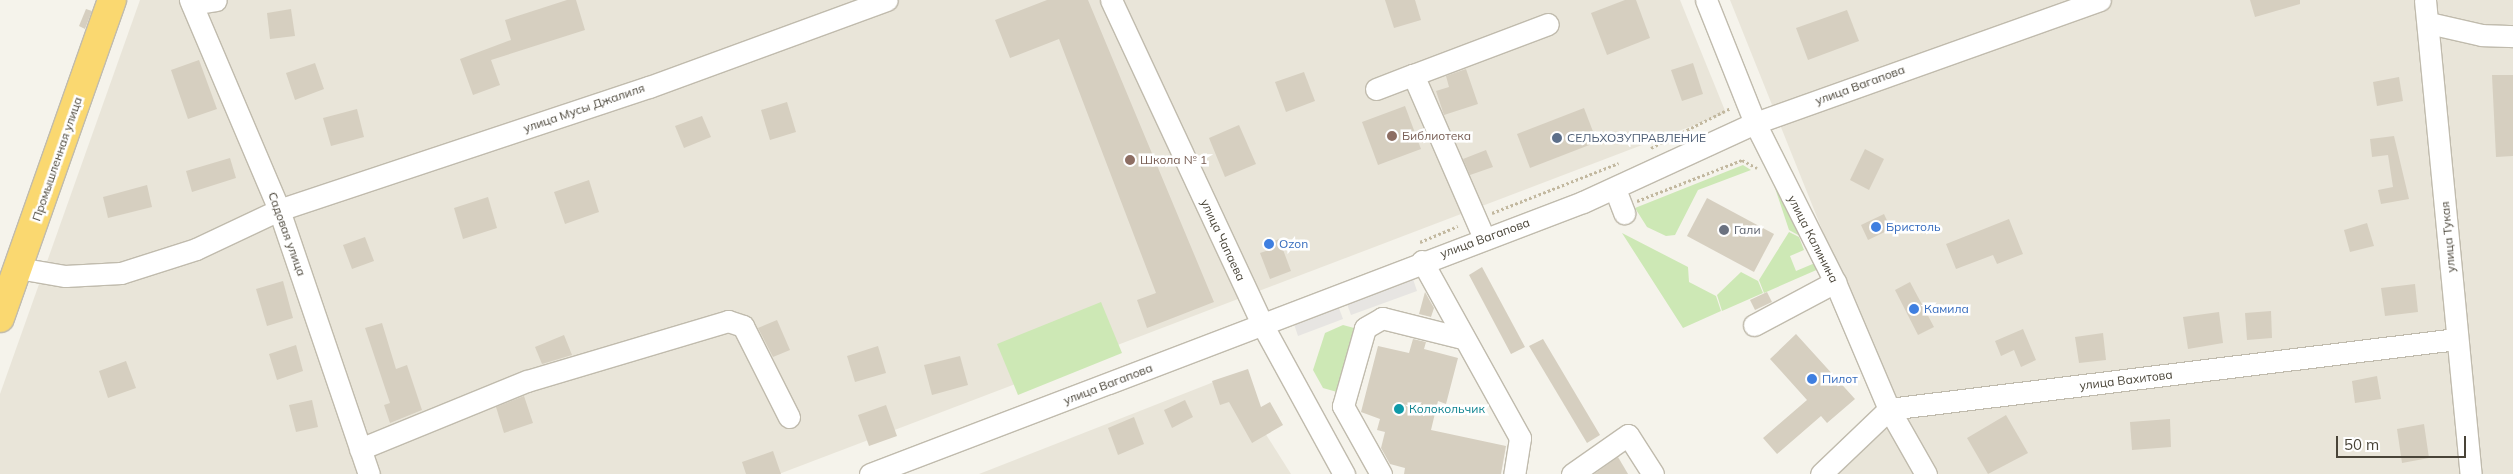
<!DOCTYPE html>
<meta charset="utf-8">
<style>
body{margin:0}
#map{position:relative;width:2513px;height:474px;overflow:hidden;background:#f5f3eb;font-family:Mulish,sans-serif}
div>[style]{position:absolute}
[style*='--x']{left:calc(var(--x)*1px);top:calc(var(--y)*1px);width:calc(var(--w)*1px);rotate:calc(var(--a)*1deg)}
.residential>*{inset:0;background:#e9e5d9}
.green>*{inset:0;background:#cde8b5}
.parking>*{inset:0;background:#e7e5e2}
.building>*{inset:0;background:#d6cfc0}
.path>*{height:3px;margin-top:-1.5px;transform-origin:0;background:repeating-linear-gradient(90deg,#c2b89f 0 2.5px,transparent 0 5px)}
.roads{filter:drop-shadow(1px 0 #c0bbad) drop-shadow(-1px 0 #c0bbad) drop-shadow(0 1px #c0bbad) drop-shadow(0 -1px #c0bbad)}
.minor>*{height:21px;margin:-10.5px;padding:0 10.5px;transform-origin:10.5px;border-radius:10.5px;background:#fff}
.highway>*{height:28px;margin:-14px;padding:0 14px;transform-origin:14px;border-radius:14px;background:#fad870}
.dots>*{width:14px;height:14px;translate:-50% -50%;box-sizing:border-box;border:2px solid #fff;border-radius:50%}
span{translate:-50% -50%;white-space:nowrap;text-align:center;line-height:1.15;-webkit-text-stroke:5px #fff;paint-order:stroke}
.street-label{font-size:12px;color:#494438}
.education-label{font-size:12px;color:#785e54}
.left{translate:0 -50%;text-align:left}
.service-label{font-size:12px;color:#4e5e75}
.shop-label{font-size:12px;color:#366cbe}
.worship-label{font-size:12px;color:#5b616d}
.culture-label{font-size:12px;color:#0d838f}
.scale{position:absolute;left:2336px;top:436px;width:130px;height:22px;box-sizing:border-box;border:2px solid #494438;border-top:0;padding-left:6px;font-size:15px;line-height:18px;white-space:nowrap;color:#494438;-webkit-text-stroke:4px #fff;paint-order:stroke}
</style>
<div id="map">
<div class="residential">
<div style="clip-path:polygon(140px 0,1680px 0,1726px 113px,779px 474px,0 474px,0 394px)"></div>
<div style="clip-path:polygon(1730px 0,2513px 0,2513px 474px,1835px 474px,1898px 419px)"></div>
<div style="clip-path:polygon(1229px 376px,1291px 474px,979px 474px)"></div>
</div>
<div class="green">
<div style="clip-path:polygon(1743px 165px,1751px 170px,1698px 190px,1675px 235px,1666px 236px,1647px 227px,1635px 208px)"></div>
<div style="clip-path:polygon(1773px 182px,1821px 268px,1764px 293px,1759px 280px,1789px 232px,1799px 237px,1804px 250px,1790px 256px,1796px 271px,1815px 263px,1800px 236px,1789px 230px)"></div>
<div style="clip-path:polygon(1622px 233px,1688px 267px,1689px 282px,1716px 296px,1721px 311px,1683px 328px)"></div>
<div style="clip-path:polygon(1741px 272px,1758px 281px,1763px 293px,1722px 311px,1717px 295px)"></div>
<div style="clip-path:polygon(1101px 302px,1122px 353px,1018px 395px,997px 344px)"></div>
<div style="clip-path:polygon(1343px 325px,1354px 328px,1337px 392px,1323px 388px,1313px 370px,1325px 333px)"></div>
</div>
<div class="parking">
<div style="clip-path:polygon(1413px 279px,1417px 291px,1351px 315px,1347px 304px)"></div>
<div style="clip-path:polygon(1339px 308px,1343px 319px,1298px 336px,1294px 324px)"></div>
</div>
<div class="building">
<div style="clip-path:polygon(567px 0,576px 0,585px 30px,491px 60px,500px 85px,473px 95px,460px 59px,511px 40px,505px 20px)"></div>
<div style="clip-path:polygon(1047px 0,1088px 0,1214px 302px,1147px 328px,1137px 300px,1156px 293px,1059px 39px,1010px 58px,995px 20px)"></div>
<div style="clip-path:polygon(1385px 0,1415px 0,1421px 20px,1394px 28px)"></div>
<div style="clip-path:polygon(1625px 0,1636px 0,1650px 38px,1607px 55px,1591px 13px)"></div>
<div style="clip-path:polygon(2250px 0,2300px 0,2300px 4px,2255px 17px)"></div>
<div style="clip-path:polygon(86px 9px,92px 11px,85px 29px,79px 26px)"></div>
<div style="clip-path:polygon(291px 9px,295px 36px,270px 39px,267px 13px)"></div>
<div style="clip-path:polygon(1847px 10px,1859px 41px,1808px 60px,1796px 28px)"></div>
<div style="clip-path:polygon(199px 60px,217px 109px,188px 119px,171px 70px)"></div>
<div style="clip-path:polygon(315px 63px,324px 89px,295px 100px,286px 73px)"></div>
<div style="clip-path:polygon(1693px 63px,1703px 94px,1682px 101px,1671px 70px)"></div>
<div style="clip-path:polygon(1466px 69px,1478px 104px,1444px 115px,1436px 91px,1449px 87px,1446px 76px)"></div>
<div style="clip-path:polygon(1304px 72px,1315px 101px,1286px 112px,1275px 82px)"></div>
<div style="clip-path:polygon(2492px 75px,2513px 75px,2513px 156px,2496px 157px)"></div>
<div style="clip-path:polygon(2399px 77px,2403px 101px,2377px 106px,2373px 82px)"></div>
<div style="clip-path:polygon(787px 102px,796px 132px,770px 140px,761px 110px)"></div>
<div style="clip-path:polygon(1405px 106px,1421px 149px,1378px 165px,1362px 122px)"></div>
<div style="clip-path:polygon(1584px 108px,1597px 142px,1530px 168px,1517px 134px)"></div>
<div style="clip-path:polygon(357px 109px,364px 137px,331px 146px,323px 118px)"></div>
<div style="clip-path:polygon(702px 116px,711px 137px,684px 148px,675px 126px)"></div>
<div style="clip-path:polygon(1239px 125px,1256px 164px,1225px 177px,1209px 138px)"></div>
<div style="clip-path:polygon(2394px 136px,2409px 199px,2381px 204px,2378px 190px,2393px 187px,2388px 155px,2372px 157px,2370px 139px)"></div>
<div style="clip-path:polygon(1865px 149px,1884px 159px,1869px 190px,1850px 180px)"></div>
<div style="clip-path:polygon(1486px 150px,1493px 167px,1470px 175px,1463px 159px)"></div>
<div style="clip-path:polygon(230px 158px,236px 178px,192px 192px,186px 171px)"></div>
<div style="clip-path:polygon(589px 180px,599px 212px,565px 224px,554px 192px)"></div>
<div style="clip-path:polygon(147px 185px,152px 207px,108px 218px,103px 197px)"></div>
<div style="clip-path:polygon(488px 197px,497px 228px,463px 239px,454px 208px)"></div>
<div style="clip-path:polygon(1707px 198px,1774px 234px,1754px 272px,1687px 236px)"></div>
<div style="clip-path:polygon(1884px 214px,1891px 229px,1868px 240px,1861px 225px)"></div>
<div style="clip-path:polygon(2009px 219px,2023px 254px,1997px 264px,1993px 255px,1956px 269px,1946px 244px)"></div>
<div style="clip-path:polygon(2367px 223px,2374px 246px,2350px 252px,2344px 230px)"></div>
<div style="clip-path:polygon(365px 237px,374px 261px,352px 269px,343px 245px)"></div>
<div style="clip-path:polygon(1279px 239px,1291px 271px,1270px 279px,1260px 253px,1269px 250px,1267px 244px)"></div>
<div style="clip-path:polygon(1482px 267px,1525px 347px,1511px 354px,1469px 275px)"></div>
<div style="clip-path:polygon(283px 281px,293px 318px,267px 326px,256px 289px)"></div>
<div style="clip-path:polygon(1910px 282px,1934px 327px,1918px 335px,1895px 290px)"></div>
<div style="clip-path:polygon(2415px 284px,2418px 312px,2385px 316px,2381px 288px)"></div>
<div style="clip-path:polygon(1425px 292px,1434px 308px,1431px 317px,1419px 314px)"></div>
<div style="clip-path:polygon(1767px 292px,1772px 302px,1755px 310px,1750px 300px)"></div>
<div style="clip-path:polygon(2271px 311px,2272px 338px,2247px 340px,2245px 313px)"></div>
<div style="clip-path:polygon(2219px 312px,2223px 343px,2188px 349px,2183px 317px)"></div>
<div style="clip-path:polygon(777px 320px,790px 350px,773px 357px,758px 328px)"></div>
<div style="clip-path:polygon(382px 323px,396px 369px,407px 365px,422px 410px,390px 423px,384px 405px,390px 403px,365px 328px)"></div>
<div style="clip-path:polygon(2023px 329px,2036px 360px,2021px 367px,2014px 350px,2001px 356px,1995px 341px)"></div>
<div style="clip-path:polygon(2103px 333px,2106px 360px,2079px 363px,2075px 337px)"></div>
<div style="clip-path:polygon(1796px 334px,1855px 399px,1827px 423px,1821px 416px,1777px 454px,1763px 438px,1807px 400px,1770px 359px)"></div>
<div style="clip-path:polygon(564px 335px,572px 355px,542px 364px,535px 347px)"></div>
<div style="clip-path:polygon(1413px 339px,1426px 342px,1424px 349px,1458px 358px,1446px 404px,1438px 401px,1431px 430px,1506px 446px,1501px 474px,1404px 474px,1405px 468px,1390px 464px,1381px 448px,1385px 432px,1377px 430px,1380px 419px,1361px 412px,1378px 346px,1409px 353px)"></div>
<div style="clip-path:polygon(1543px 339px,1600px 435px,1587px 443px,1529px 346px)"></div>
<div style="clip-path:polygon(296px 345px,303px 371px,277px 380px,269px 354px)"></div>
<div style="clip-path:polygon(878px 346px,886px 373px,855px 382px,847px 356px)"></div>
<div style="clip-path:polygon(960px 356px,968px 385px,932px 395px,924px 365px)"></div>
<div style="clip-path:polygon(126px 361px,136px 388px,108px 398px,99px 371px)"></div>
<div style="clip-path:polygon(1248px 369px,1261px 407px,1270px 402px,1283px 425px,1252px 443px,1229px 402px,1220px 405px,1212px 381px)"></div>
<div style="clip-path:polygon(2377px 376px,2381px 399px,2355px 403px,2352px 381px)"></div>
<div style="clip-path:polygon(524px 396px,533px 423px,504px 433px,496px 407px)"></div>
<div style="clip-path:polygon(312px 400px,318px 427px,296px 432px,289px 405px)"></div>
<div style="clip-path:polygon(1185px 400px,1193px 417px,1172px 428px,1164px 410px)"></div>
<div style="clip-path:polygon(886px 405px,897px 436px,869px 446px,858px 415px)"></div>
<div style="clip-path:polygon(2006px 415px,2028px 453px,1988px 474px,1967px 438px)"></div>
<div style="clip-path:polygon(1134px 417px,1144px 444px,1118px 455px,1108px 428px)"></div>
<div style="clip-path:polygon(2170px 419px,2171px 447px,2132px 450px,2130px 422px)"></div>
<div style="clip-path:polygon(2424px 424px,2429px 458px,2402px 463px,2397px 429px)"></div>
<div style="clip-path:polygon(773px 451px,781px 474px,746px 474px,742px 462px)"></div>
<div style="clip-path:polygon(1618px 457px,1628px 474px,1594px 474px)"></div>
</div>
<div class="path">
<div style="--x:1651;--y:148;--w:89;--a:-26.6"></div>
<div style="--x:1637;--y:201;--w:113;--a:-21.3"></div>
<div style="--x:1742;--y:160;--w:17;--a:28"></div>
<div style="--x:1492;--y:213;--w:136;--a:-21.5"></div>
<div style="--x:1420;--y:242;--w:41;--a:-22.8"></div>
</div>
<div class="roads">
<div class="minor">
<div style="--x:190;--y:0;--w:228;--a:67"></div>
<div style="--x:279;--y:210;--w:279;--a:71.2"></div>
<div style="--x:1111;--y:0;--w:360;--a:65"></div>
<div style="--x:1263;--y:326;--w:169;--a:61.3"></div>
<div style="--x:1706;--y:0;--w:132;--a:68.3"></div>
<div style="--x:1755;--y:123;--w:178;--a:63.3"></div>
<div style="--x:1835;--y:282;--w:138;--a:67"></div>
<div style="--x:1889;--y:409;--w:75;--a:60.4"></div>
<div style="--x:2425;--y:0;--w:476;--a:84.5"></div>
<div style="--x:192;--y:4;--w:24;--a:-9"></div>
<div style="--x:2429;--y:23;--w:54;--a:12.8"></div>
<div style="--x:2482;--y:35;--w:31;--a:2"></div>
<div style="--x:1376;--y:89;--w:40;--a:-21"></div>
<div style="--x:1615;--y:189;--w:26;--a:69"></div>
<div style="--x:1484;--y:238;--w:178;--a:-113.5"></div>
<div style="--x:1413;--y:75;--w:144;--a:-20.7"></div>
<div style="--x:1422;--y:261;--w:202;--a:61"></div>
<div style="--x:1520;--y:438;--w:36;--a:99"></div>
<div style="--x:18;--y:268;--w:48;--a:9.7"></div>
<div style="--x:65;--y:276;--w:56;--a:-3.1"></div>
<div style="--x:121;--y:273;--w:79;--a:-17.7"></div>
<div style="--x:196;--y:249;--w:92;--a:-25.2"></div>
<div style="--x:279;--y:210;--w:390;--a:-18.4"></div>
<div style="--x:649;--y:87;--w:253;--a:-20.1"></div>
<div style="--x:1754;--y:325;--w:92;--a:-28"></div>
<div style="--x:360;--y:449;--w:180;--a:-22.2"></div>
<div style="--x:527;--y:381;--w:210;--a:-16.6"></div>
<div style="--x:728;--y:321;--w:16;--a:18"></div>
<div style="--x:743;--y:326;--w:102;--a:63.2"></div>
<div style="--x:870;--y:474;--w:763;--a:-20.88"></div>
<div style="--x:1583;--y:202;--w:189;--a:-24.7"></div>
<div style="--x:1755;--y:123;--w:366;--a:-19.6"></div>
<div style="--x:1381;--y:474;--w:78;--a:-119.2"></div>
<div style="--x:1343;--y:406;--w:81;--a:-74.2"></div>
<div style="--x:1365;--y:328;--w:20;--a:-30"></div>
<div style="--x:1382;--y:318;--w:82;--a:14"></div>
<div style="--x:1572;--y:474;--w:68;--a:-34.9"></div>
<div style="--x:1628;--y:435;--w:46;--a:57.3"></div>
<div style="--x:1821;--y:474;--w:94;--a:-43.7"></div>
<div style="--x:1889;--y:409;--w:572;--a:-7.03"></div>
</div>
<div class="highway">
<div style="--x:0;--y:318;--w:337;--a:-70.6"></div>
</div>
</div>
<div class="dots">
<div style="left:1392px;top:136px;background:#8d6e63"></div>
<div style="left:1557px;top:138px;background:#5c6f8a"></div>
<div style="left:1130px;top:160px;background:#8d6e63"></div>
<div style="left:1876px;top:227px;background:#3f7fe0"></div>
<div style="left:1724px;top:230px;background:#6b7280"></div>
<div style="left:1269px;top:244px;background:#3f7fe0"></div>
<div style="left:1914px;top:309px;background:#3f7fe0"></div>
<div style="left:1812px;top:379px;background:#3f7fe0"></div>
<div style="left:1399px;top:409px;background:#0f9aa8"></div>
</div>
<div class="street-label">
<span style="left:1860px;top:85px;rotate:-20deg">улица Вагапова</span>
<span style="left:584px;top:108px;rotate:-19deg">улица Мусы Джалиля</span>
<span style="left:57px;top:159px;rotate:-71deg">Промышленная улица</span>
<span style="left:287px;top:234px;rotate:70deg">Садовая улица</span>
<span style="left:2448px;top:237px;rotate:-95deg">улица Тукая</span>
<span style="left:1485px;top:238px;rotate:-20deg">улица Вагапова</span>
<span style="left:1813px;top:239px;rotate:63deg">улица Калинина</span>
<span style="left:1223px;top:240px;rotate:65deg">улица Чапаева</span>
<span style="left:2126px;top:380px;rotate:-7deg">улица Вахитова</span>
<span style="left:1108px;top:384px;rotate:-21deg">улица Вагапова</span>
</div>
<div class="education-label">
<span class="left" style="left:1402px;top:136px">Библиотека</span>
<span class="left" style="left:1140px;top:160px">Школа № 1</span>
</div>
<div class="service-label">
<span class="left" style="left:1567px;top:138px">СЕЛЬХОЗУПРАВЛЕНИЕ</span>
</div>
<div class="shop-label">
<span class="left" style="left:1886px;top:227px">Бристоль</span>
<span class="left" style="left:1279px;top:244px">Ozon</span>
<span class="left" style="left:1924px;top:309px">Камила</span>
<span class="left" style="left:1822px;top:379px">Пилот</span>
</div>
<div class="worship-label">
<span class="left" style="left:1734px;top:230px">Гали</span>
</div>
<div class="culture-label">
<span class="left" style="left:1409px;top:409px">Колокольчик</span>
</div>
<div class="scale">50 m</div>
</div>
